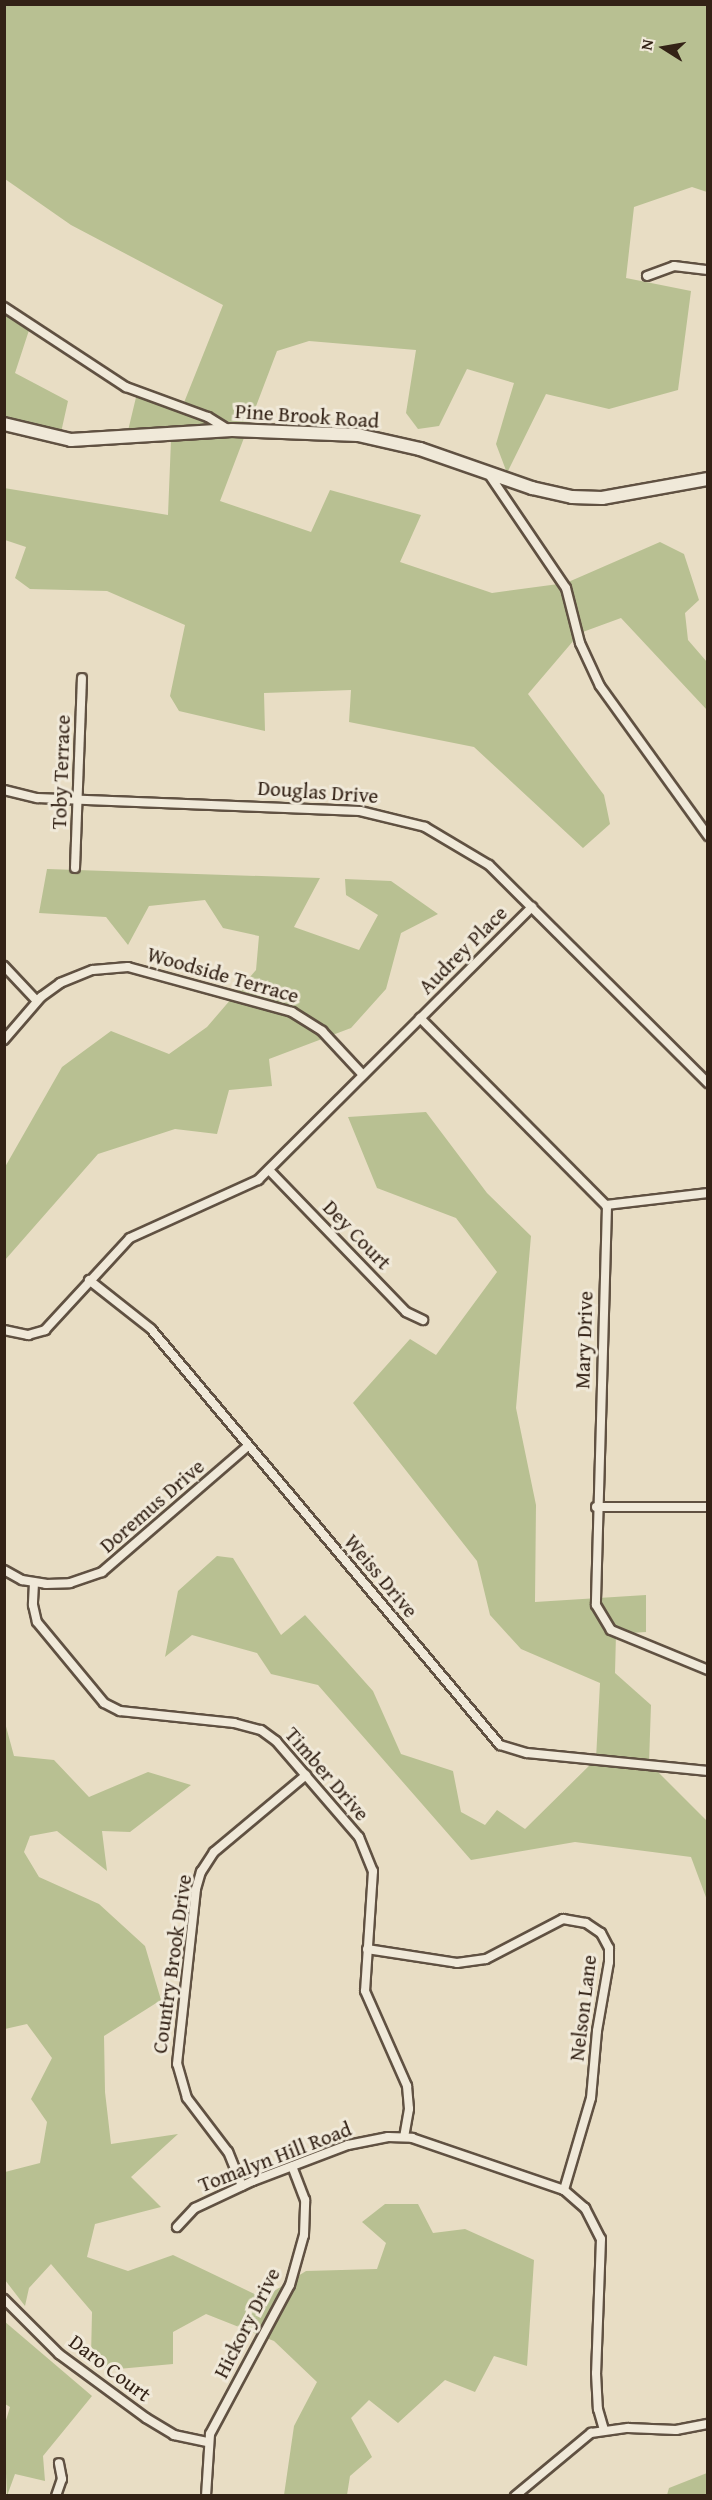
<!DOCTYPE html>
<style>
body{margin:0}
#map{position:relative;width:712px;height:2500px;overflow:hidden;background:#e8ddc4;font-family:"Gentium Book Plus",serif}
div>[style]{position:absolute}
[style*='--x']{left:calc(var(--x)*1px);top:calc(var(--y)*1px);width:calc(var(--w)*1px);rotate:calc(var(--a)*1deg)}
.green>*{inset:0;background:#b8c092}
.roads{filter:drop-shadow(2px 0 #605142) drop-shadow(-2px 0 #605142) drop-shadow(0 2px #605142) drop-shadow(0 -2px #605142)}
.street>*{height:8px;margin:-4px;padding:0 4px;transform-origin:4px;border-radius:4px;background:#f0e9d9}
.secondary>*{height:12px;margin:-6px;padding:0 6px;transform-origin:6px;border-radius:6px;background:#f0e9d9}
span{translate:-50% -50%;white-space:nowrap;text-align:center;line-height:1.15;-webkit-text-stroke:6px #f0e9d9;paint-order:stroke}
.street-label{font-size:21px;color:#332216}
.frame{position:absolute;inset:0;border:6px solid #332216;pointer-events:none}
.north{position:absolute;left:634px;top:18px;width:60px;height:60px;-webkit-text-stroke:4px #f0e9d9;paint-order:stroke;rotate:281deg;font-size:16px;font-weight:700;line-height:24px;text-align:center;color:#332216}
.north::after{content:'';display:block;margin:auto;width:21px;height:27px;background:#332216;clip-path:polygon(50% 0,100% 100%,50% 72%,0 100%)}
</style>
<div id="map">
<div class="green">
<div style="clip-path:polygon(5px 5px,707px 5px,707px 192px,692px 187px,634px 207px,626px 278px,691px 291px,678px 390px,609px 409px,546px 394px,507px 473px,496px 444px,514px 383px,467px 369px,439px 426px,418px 429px,406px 413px,416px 350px,309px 341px,277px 351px,220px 501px,311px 532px,330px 490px,421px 515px,400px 562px,492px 593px,566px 583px,660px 542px,684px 554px,699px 600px,685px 613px,688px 640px,707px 662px,707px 710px,621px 618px,580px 633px,528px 694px,604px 795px,610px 824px,583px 848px,474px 747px,349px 722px,351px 690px,264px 693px,265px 731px,179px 711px,170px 696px,185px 625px,107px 591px,30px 589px,15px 578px,26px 547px,5px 540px,4px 488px,168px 515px,171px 440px,126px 439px,138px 389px,183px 405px,223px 305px,71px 225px,5px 179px)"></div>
<div style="clip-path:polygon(5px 309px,33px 318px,15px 373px,68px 401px,60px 437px,5px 419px)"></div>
<div style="clip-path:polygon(47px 869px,320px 878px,294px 927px,359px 950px,378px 915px,346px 895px,345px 879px,391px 881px,438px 914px,401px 933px,386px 989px,351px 1028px,269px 1059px,272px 1086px,229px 1090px,217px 1134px,175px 1129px,98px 1154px,5px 1260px,5px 1167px,62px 1067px,111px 1031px,169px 1054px,207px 1027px,256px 970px,259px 936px,223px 928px,205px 900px,149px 906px,128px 945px,106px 917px,39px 913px)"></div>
<div style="clip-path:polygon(426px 1112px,487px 1193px,531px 1236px,516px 1408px,536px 1505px,535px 1602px,646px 1595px,646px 1632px,616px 1634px,615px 1673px,651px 1705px,649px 1763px,707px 1821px,707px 1900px,691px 1857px,575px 1842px,471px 1860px,318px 1685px,271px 1674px,257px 1653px,192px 1635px,165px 1657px,178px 1591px,217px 1556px,233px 1558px,281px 1635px,305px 1615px,373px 1691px,401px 1754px,453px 1771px,461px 1812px,485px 1825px,497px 1810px,525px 1829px,596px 1759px,600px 1683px,521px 1649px,490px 1615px,477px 1561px,353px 1403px,410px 1339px,436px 1355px,497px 1272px,456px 1218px,377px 1188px,348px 1117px)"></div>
<div style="clip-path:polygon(4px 1719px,14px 1756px,54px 1760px,89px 1797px,148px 1772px,191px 1785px,130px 1832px,102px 1831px,107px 1871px,57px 1831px,30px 1836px,24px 1852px,39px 1877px,99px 1904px,145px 1946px,161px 2000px,104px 2036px,105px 2092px,111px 2144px,178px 2134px,131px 2177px,161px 2207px,95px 2224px,87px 2257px,128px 2271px,173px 2255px,263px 2298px,306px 2271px,377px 2269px,386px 2243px,362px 2222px,385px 2204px,418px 2204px,433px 2233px,465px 2229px,534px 2260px,527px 2366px,494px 2356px,475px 2392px,445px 2380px,398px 2423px,369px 2400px,351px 2418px,372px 2457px,350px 2476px,347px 2495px,284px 2495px,294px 2426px,317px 2382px,274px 2341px,206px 2314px,173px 2332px,173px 2364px,107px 2370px,91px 2357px,92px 2312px,51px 2264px,29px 2288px,25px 2306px,5px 2280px,5px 2172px,40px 2163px,47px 2122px,31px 2099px,52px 2058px,27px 2024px,5px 2029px)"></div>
<div style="clip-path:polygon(4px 2321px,92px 2396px,43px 2456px,45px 2481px,15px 2474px,7px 2496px,4px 2427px,10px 2407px,5px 2404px)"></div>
<div style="clip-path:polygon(707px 2473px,707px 2495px,667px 2495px,669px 2488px)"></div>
</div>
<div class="roads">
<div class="street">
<div style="--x:647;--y:276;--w:29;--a:-20"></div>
<div style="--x:674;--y:266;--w:34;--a:7"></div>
<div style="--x:4;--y:307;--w:146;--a:33.3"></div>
<div style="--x:126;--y:387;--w:87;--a:20.1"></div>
<div style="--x:208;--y:417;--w:25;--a:32"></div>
<div style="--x:488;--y:473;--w:139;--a:55.9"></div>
<div style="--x:566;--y:588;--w:57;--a:75.7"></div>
<div style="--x:580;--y:643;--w:47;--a:65.1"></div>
<div style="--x:600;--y:686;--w:185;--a:54.2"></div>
<div style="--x:4;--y:790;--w:34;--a:14"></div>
<div style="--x:37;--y:798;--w:323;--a:2.3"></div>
<div style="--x:360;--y:811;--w:67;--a:13.8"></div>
<div style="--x:425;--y:827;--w:74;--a:30.7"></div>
<div style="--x:489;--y:865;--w:309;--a:44.9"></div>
<div style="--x:75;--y:868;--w:190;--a:-87.9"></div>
<div style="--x:4;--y:966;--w:48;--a:46.7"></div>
<div style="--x:420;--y:1018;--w:265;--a:45.2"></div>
<div style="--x:607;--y:1206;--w:399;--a:91.6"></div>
<div style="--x:596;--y:1605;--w:29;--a:59"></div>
<div style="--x:611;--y:1630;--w:105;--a:22.4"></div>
<div style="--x:4;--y:1040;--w:57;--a:-49.3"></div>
<div style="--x:41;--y:997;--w:24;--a:-36"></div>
<div style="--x:60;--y:983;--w:35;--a:-22"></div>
<div style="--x:93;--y:970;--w:35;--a:-5"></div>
<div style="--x:128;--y:967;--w:170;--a:15.3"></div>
<div style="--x:292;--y:1012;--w:36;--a:32"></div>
<div style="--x:322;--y:1031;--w:60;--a:47"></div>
<div style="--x:269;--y:1170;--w:197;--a:46"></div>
<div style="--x:406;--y:1312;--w:19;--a:25"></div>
<div style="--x:606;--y:1205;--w:103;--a:-6.7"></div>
<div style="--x:89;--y:1280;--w:79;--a:38.3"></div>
<div style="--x:151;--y:1329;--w:543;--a:50.01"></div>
<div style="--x:500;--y:1745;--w:28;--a:17"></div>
<div style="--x:527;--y:1753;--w:182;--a:5.7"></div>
<div style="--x:4;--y:1330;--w:25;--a:12"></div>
<div style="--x:28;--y:1335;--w:18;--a:-16"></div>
<div style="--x:45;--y:1330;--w:125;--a:-47.3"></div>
<div style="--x:130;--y:1238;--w:141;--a:-24.4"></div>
<div style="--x:258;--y:1180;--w:387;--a:-44.9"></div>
<div style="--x:596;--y:1507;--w:112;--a:0"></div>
<div style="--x:4;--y:1570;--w:21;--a:29"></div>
<div style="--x:22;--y:1580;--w:24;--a:9"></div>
<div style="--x:46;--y:1584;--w:24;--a:-2"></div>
<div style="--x:70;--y:1583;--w:34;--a:-19"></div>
<div style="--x:102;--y:1572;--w:193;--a:-40.8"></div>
<div style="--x:34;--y:1583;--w:22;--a:93"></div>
<div style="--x:33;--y:1605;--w:17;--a:77"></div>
<div style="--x:37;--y:1622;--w:105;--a:50.4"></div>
<div style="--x:104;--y:1703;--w:18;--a:27"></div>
<div style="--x:120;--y:1711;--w:115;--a:6"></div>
<div style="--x:234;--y:1723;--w:28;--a:15"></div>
<div style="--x:261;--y:1730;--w:19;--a:36"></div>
<div style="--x:276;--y:1741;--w:127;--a:49.2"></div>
<div style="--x:359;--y:1837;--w:37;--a:68"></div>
<div style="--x:373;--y:1871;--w:120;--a:93.8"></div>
<div style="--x:365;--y:1991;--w:104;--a:66.1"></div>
<div style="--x:407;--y:2086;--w:23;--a:85"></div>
<div style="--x:409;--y:2109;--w:28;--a:100"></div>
<div style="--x:367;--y:1949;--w:91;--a:8.8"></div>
<div style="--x:457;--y:1963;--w:29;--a:-8"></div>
<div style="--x:486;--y:1959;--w:87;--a:-27.5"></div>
<div style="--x:563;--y:1919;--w:23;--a:10"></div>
<div style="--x:586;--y:1923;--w:18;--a:34"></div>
<div style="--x:601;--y:1933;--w:17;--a:62"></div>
<div style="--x:609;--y:1948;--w:14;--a:90"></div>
<div style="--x:609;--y:1962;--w:70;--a:99.9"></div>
<div style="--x:597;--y:2031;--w:67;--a:95.1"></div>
<div style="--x:591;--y:2098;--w:96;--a:106.4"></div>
<div style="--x:242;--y:2186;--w:37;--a:-112"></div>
<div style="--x:228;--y:2152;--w:68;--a:-127.2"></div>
<div style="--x:187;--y:2098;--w:35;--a:-106"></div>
<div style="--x:177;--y:2064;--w:176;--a:-83.8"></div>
<div style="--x:196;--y:1889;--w:18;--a:-74"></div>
<div style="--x:201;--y:1872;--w:24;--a:-57"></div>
<div style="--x:214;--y:1852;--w:120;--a:-39.9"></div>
<div style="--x:177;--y:2227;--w:26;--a:-47"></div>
<div style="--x:195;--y:2208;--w:64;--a:-25"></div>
<div style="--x:253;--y:2181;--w:102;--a:-20.8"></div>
<div style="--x:348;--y:2145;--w:41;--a:-11.3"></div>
<div style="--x:388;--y:2137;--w:24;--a:2"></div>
<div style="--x:412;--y:2138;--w:161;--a:18.9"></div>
<div style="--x:564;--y:2190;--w:28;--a:41"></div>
<div style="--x:585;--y:2208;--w:35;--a:63"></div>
<div style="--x:601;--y:2239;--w:134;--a:92.1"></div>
<div style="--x:596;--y:2373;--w:36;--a:87"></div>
<div style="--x:598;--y:2409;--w:22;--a:74"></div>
<div style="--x:4;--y:2299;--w:78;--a:45"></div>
<div style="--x:59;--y:2354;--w:108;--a:36.3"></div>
<div style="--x:146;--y:2418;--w:33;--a:31"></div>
<div style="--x:174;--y:2435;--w:35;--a:12"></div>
<div style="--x:56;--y:2496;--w:18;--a:-71"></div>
<div style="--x:62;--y:2479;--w:16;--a:-101"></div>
<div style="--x:206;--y:2496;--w:62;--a:-86.3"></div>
<div style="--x:210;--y:2434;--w:169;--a:-61.8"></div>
<div style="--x:290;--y:2285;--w:52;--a:-74.4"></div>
<div style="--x:304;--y:2235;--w:35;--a:-88"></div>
<div style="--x:305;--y:2200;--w:36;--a:-111"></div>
<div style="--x:515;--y:2496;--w:99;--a:-39.7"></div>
<div style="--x:591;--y:2433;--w:37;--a:-8"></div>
<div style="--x:628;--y:2428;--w:48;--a:2.4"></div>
<div style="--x:676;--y:2430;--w:33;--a:-11"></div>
</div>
<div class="secondary">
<div style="--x:4;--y:424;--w:69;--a:13.4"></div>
<div style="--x:71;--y:440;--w:161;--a:-3.6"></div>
<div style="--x:232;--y:430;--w:126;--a:2.3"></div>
<div style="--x:358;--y:435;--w:64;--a:12.7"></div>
<div style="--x:420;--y:449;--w:119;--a:19.2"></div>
<div style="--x:532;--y:488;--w:41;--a:12.7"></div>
<div style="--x:572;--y:497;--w:30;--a:2"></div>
<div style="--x:602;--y:498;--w:108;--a:-10.2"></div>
</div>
</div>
<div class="street-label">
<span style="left:307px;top:416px;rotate:4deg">Pine Brook Road</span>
<span style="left:61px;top:772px;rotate:-88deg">Toby Terrace</span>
<span style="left:318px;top:792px;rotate:4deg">Douglas Drive</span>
<span style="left:463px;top:950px;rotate:-45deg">Audrey Place</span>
<span style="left:223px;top:975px;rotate:16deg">Woodside Terrace</span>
<span style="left:357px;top:1235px;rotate:46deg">Dey Court</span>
<span style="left:584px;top:1340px;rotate:-88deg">Mary Drive</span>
<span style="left:152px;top:1506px;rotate:-41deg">Doremus Drive</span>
<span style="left:381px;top:1576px;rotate:50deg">Weiss Drive</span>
<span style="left:327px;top:1774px;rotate:49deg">Timber Drive</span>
<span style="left:172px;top:1964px;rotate:-82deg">Country Brook Drive</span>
<span style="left:583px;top:2008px;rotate:-83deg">Nelson Lane</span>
<span style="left:275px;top:2157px;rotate:-21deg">Tomalyn Hill Road</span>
<span style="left:247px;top:2323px;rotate:-63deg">Hickory Drive</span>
<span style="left:110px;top:2368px;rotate:37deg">Daro Court</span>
</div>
<div class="frame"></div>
<div class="north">N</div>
</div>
